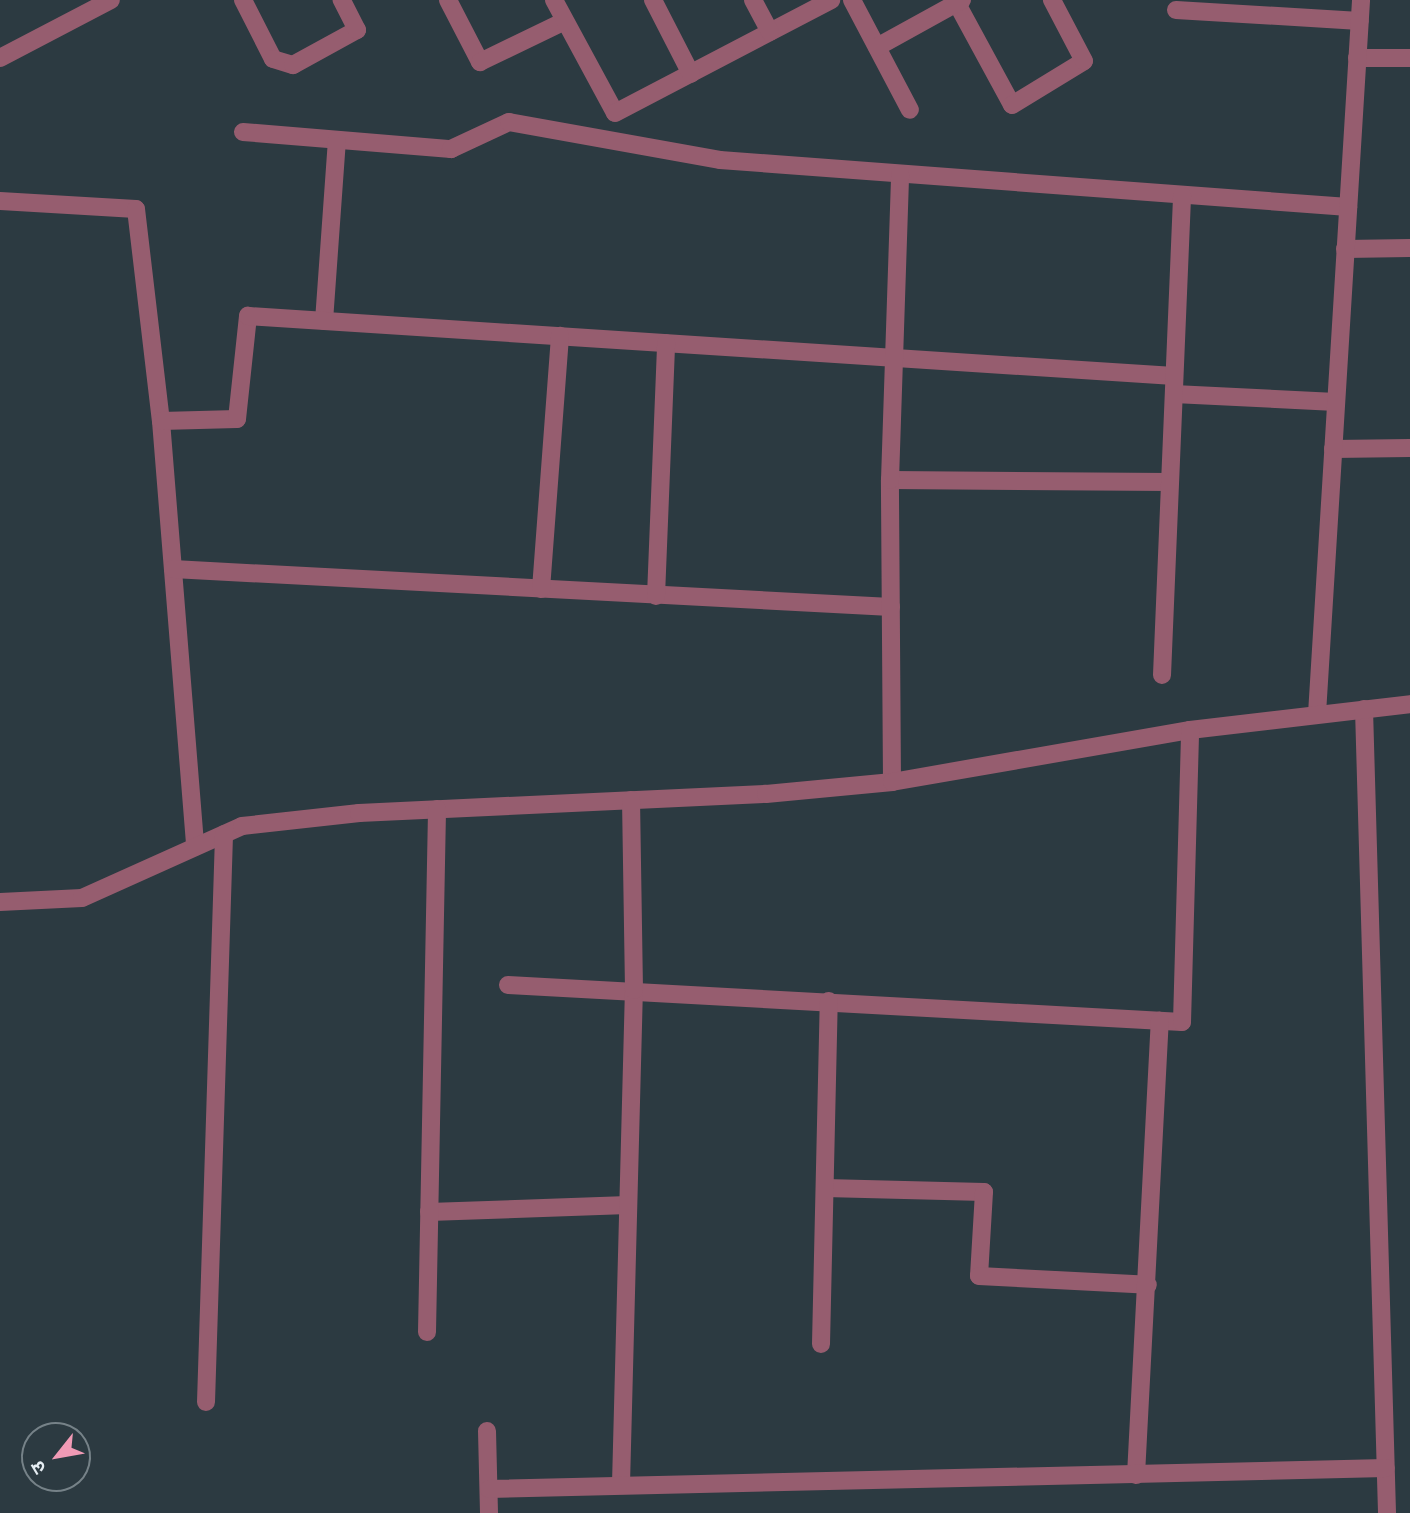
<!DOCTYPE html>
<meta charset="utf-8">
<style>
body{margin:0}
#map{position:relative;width:1410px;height:1513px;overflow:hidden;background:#2c3a41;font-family:"Alegreya Sans","Noto Sans Devanagari",sans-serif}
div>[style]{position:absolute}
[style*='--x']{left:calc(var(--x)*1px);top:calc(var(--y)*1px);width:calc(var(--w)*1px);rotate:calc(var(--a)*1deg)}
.minor>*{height:18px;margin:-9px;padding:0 9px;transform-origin:9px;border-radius:9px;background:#965d6f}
span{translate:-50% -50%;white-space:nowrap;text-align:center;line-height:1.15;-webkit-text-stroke:7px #2c3a41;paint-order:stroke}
.north{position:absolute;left:21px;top:1422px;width:70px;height:70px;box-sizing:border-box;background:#2c3a41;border:2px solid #768288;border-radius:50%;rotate:239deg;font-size:19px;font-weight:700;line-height:28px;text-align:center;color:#e5edf2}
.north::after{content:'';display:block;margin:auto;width:24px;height:32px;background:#f09ab5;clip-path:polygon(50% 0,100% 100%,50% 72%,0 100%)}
</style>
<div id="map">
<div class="minor">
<div style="--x:243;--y:0;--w:66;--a:63"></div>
<div style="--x:273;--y:59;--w:21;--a:17"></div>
<div style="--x:293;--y:65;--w:73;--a:-28.7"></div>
<div style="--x:357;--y:30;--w:34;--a:-117"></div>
<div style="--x:448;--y:0;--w:70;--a:62.7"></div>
<div style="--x:480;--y:62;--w:94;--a:-25.8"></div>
<div style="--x:554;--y:0;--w:128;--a:61.6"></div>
<div style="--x:615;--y:113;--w:244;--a:-27.6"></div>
<div style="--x:653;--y:0;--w:83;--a:62.8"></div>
<div style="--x:753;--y:0;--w:36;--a:62"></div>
<div style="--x:852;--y:0;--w:124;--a:62.2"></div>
<div style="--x:955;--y:0;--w:119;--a:61.5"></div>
<div style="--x:1012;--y:105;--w:84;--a:-31.4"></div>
<div style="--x:1084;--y:61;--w:69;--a:-117.7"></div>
<div style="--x:1176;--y:10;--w:184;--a:3.4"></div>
<div style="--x:877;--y:47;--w:97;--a:-28.9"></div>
<div style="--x:0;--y:58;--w:125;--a:-27.6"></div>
<div style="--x:1357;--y:58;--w:53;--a:0"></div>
<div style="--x:243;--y:132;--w:209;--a:4.7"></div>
<div style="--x:451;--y:149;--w:64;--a:-25"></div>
<div style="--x:509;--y:122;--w:214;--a:10.2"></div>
<div style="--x:720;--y:160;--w:630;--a:4.28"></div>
<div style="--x:0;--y:201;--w:136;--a:3.4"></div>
<div style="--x:136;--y:209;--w:213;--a:83.3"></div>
<div style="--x:161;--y:421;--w:427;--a:85.4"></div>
<div style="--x:1345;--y:249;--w:65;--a:-0.9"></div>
<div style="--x:324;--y:321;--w:181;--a:-85.9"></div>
<div style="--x:1174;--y:394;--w:162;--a:2.8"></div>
<div style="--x:161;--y:421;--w:76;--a:-1.5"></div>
<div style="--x:237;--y:419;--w:104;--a:-83.9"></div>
<div style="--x:248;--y:316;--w:928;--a:3.71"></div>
<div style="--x:1333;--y:449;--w:77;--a:-0.7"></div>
<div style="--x:890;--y:480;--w:280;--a:0.4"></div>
<div style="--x:173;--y:569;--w:719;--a:3.03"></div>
<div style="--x:541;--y:589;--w:254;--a:-85.7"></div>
<div style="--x:656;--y:596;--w:253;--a:-87.7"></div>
<div style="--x:1162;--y:675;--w:480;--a:-87.6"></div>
<div style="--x:1364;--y:709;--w:804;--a:88.36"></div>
<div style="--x:1317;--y:714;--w:715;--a:-86.47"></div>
<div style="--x:892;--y:782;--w:302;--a:-90.4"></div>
<div style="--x:890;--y:480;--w:306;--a:-88.1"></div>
<div style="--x:0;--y:902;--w:82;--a:-2.8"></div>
<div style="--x:82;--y:898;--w:175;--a:-24.2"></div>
<div style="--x:242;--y:826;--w:118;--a:-6.3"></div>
<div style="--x:359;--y:813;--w:407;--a:-2.7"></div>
<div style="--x:766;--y:794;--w:127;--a:-5.4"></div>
<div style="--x:892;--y:782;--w:303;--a:-9.9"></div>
<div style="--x:1190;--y:730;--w:222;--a:-6.7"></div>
<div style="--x:508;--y:985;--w:675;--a:3.14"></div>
<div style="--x:1182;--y:1022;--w:292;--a:-88.4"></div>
<div style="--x:825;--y:1188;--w:159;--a:1.4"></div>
<div style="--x:984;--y:1192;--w:84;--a:93.4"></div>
<div style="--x:979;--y:1276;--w:169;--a:3"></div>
<div style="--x:429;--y:1212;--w:199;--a:-2"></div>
<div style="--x:427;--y:1332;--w:523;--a:-88.9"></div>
<div style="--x:821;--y:1344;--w:343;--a:-88.7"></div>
<div style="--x:206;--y:1402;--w:568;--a:-88.18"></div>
<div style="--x:487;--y:1431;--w:82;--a:88.6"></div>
<div style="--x:1136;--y:1475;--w:455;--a:-87"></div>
<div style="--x:621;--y:1484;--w:494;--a:-88.5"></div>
<div style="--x:634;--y:990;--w:190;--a:-90.9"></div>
<div style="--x:489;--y:1489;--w:897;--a:-1.34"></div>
</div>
<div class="north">उ</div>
</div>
